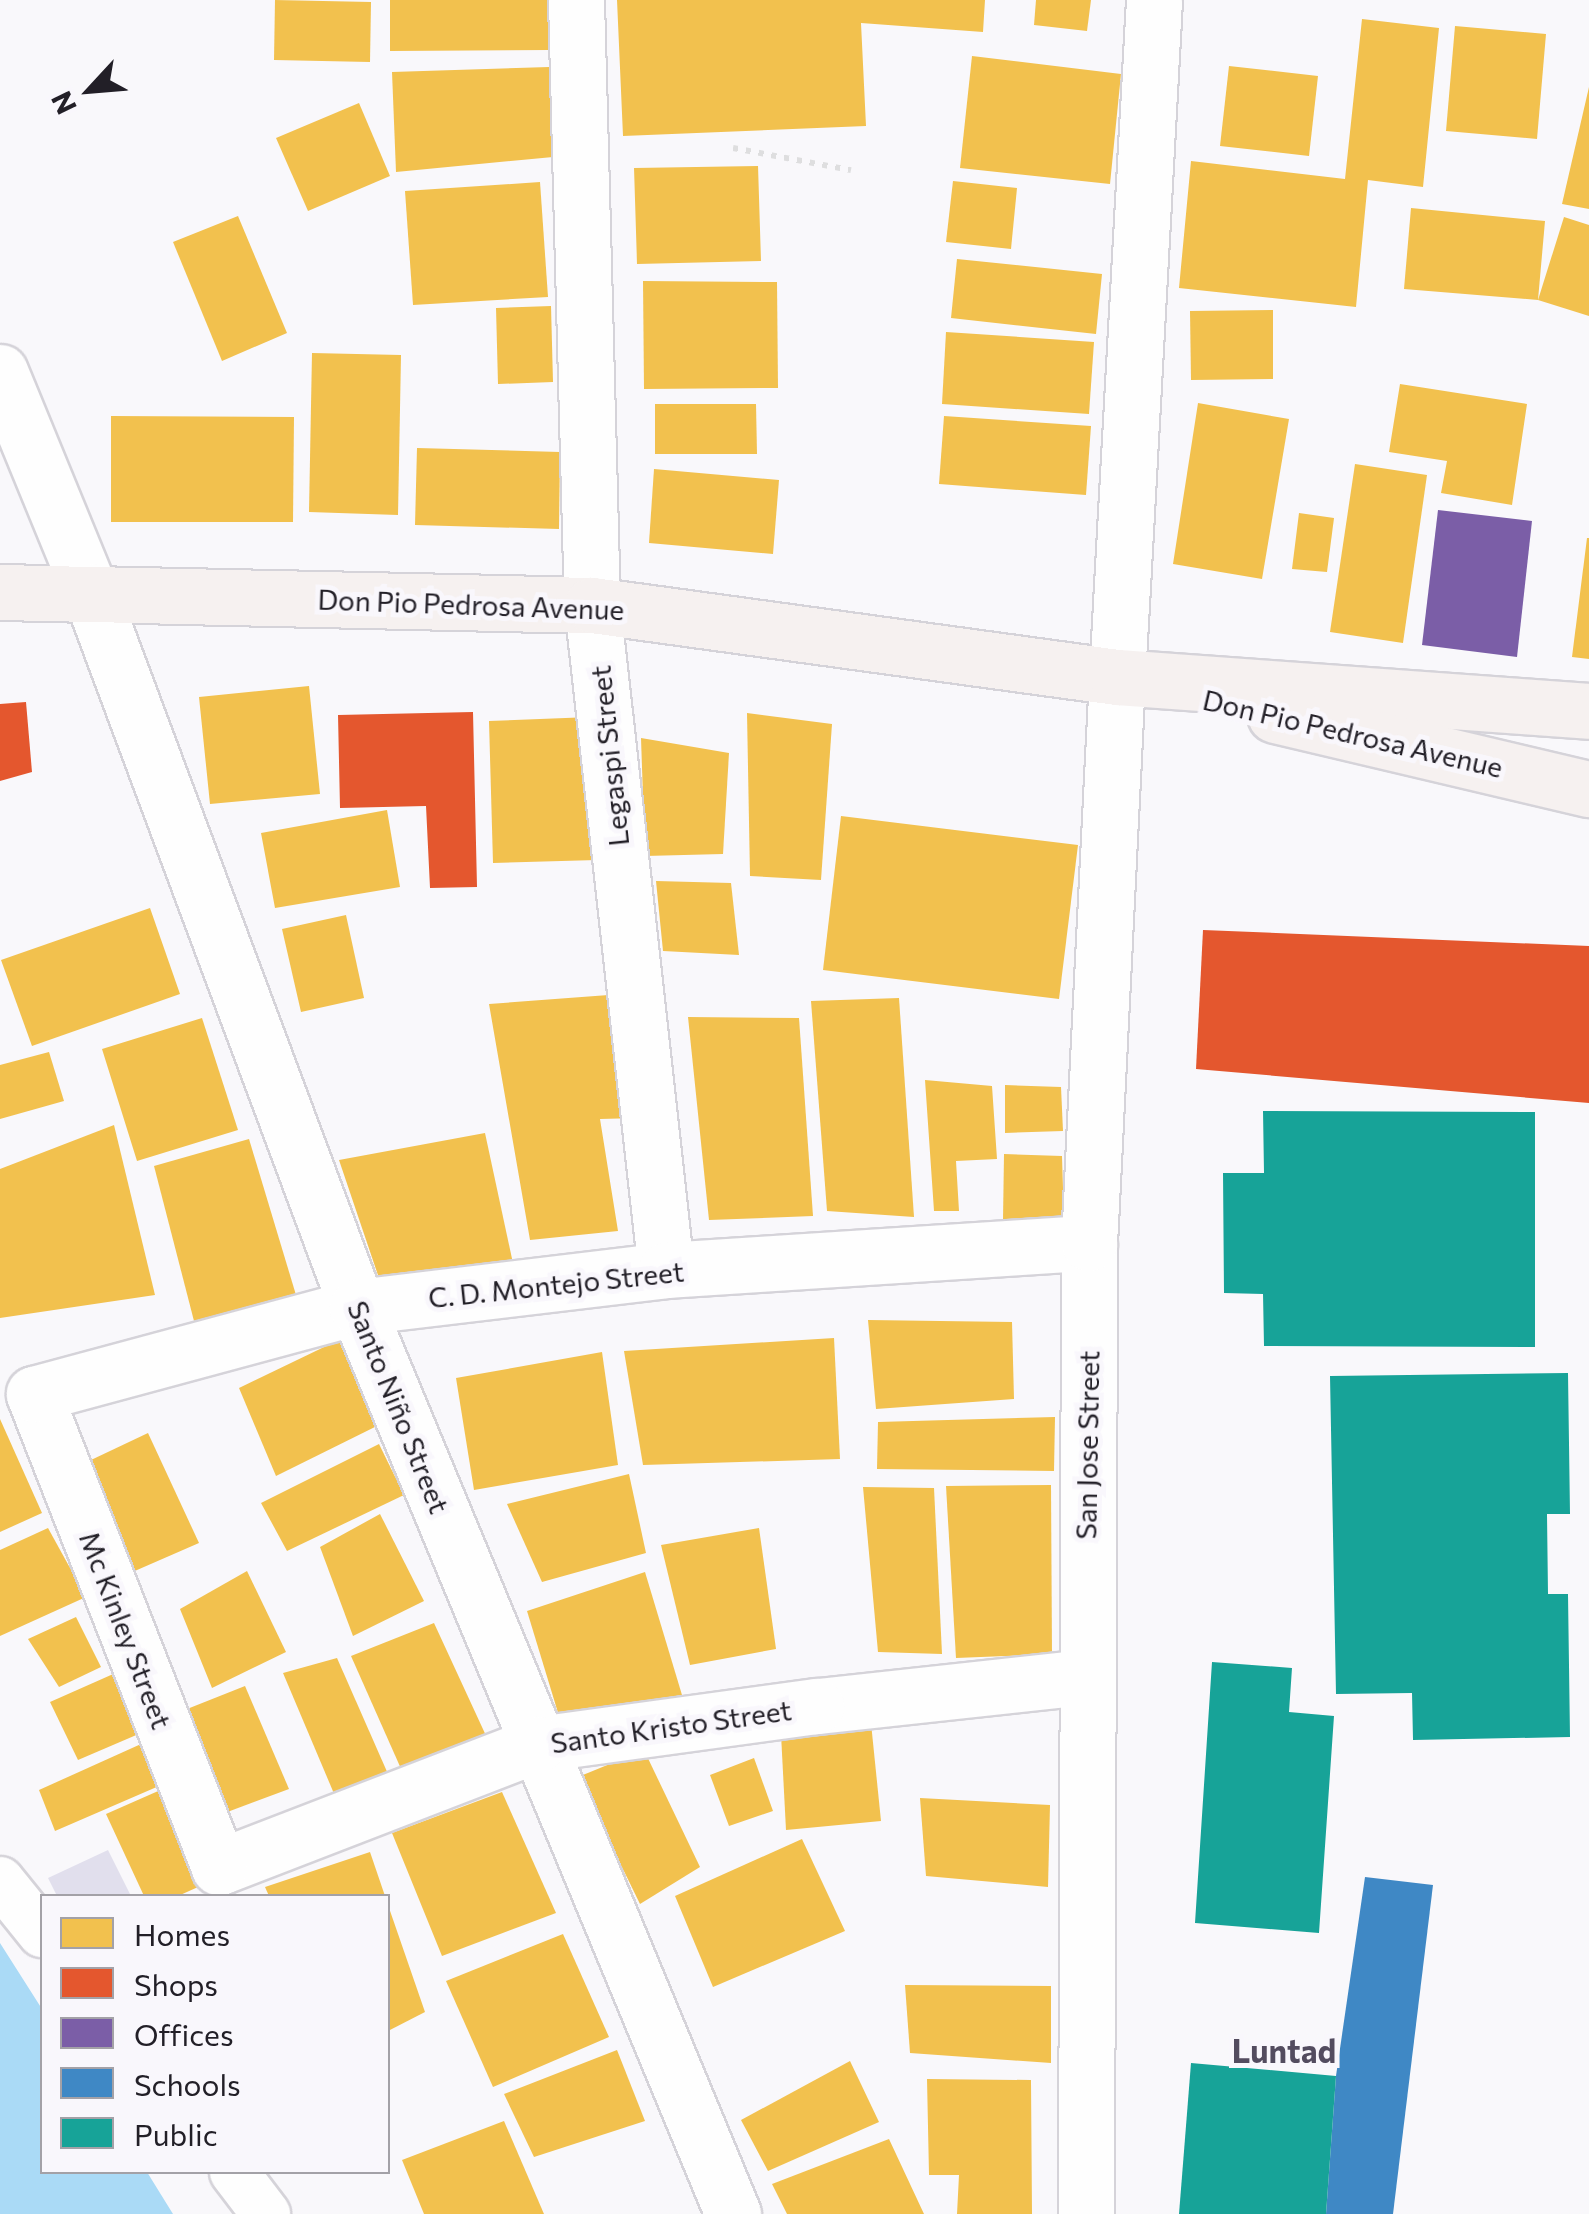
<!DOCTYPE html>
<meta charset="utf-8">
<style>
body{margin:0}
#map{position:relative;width:1589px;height:2214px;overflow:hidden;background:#f9f8fb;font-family:Commissioner,sans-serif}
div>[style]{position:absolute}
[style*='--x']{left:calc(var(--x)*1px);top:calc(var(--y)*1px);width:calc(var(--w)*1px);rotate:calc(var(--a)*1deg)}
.water>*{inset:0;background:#aadaf6}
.homes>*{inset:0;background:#f2c14e}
.shops>*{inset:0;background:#e4572e}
.offices>*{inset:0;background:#7b5ea7}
.schools>*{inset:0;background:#3f88c5}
.public>*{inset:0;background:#17a398}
.building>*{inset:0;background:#e1dfed}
.path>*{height:6px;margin-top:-3px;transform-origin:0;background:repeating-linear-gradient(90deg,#dededf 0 5px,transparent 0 13px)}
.roads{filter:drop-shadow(2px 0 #d5d3d9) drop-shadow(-2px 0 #d5d3d9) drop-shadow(0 2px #d5d3d9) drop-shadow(0 -2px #d5d3d9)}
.pedestrian>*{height:48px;margin:-24px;padding:0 24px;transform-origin:24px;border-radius:24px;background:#fefefe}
.minor>*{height:55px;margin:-27.5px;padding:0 27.5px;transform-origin:27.5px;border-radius:27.5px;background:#fefefe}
.tertiary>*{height:55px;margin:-27.5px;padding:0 27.5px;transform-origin:27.5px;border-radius:27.5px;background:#fefefe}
.trunk>*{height:55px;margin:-27.5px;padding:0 27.5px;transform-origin:27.5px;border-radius:27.5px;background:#f6f1f0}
span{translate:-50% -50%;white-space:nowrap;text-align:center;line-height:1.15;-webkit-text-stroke:10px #f9f7fc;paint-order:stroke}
.street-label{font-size:28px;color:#221f27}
.quarter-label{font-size:32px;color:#534c5f;font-weight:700}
.legend{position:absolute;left:40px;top:1894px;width:350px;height:280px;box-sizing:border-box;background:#f9f7fc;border:2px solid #a3a1a7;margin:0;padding:12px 18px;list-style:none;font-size:30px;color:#221f27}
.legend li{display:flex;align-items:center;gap:20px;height:50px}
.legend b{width:50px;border:2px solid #a3a1a7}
.north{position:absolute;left:40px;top:40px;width:100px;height:100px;-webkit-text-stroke:8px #f9f7fc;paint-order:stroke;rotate:244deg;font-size:28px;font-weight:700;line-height:40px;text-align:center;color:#221f27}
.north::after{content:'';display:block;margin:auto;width:35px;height:45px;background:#221f27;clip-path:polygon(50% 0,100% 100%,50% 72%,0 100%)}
</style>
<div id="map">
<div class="water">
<div style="clip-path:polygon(0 1943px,42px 2009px,42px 2172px,147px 2172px,173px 2214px,0 2214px)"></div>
</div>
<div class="homes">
<div style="clip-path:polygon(275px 0,371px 2px,370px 62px,274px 60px)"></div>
<div style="clip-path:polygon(390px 0,548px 0,549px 50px,390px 51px)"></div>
<div style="clip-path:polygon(617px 0,985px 0,983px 32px,861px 23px,866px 126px,623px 136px)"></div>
<div style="clip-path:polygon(1036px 0,1091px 0,1087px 31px,1034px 25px)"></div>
<div style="clip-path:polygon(1362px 19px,1439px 28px,1423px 187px,1368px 180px,1356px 307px,1179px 288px,1191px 161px,1345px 179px)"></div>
<div style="clip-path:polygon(1455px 26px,1546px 34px,1537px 139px,1446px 131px)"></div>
<div style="clip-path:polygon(972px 56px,1121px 74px,1110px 184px,960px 168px)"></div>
<div style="clip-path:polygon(1229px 66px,1318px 76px,1309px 156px,1220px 146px)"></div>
<div style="clip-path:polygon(549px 67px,553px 157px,396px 172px,392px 72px)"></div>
<div style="clip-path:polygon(1589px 87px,1589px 209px,1562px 204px)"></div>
<div style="clip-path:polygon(359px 103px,390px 176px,308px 211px,276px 138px)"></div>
<div style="clip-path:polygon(758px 166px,761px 261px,637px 264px,634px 168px)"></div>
<div style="clip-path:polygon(953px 181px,1017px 188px,1011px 249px,946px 242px)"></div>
<div style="clip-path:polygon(540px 182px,548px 297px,413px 305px,405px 191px)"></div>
<div style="clip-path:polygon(1411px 208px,1545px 221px,1538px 300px,1404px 289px)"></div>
<div style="clip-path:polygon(238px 216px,287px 333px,222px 361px,173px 242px)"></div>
<div style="clip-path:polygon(1564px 217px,1589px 225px,1589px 316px,1538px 300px)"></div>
<div style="clip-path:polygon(957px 259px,1102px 274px,1096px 334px,951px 318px)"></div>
<div style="clip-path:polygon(643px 281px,777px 282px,778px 388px,644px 389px)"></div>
<div style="clip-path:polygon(551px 306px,553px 382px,498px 384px,496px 308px)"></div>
<div style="clip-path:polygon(1273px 310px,1273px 379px,1191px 380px,1190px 311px)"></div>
<div style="clip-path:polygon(946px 332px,1094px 342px,1089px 414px,942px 404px)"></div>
<div style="clip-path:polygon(312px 353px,401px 355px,398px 515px,309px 512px)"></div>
<div style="clip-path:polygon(1400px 384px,1527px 404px,1512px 505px,1441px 493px,1447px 461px,1389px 452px)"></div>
<div style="clip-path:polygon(1198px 403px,1289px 419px,1262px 579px,1173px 564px)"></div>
<div style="clip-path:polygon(655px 404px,756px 404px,757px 454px,655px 454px)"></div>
<div style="clip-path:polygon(111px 416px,294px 417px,293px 522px,111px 522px)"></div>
<div style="clip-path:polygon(944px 416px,1091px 426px,1086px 495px,939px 484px)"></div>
<div style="clip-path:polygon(417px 448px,560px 452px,559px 529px,415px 525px)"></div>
<div style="clip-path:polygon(1355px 464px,1427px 475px,1403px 643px,1330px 632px)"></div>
<div style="clip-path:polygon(654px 469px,779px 480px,773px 554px,649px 543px)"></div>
<div style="clip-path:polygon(1299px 513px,1334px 518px,1327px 572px,1292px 569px)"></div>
<div style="clip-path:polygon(1587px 538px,1589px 538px,1589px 659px,1572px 657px)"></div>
<div style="clip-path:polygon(309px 686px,320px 794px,210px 804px,199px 697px)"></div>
<div style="clip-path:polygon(747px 713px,832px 724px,821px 880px,750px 876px)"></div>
<div style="clip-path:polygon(591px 717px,597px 860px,493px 863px,489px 721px)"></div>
<div style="clip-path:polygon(641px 738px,729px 753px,723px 854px,645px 856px)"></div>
<div style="clip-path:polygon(387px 810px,400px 887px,275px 908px,261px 833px)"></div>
<div style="clip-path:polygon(841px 816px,1078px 845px,1059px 999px,823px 970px)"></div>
<div style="clip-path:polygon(656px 881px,731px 883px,739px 955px,663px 951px)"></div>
<div style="clip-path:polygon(150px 908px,180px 994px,32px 1046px,1px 960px)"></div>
<div style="clip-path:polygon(346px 915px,364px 998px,301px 1012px,282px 929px)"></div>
<div style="clip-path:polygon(622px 994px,638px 1118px,600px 1119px,618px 1231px,530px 1240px,489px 1004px)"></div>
<div style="clip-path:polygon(899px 998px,914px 1217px,827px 1211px,811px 1001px)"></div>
<div style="clip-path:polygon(688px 1017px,799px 1018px,813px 1216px,709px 1220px)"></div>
<div style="clip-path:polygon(202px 1018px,238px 1130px,137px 1161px,102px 1049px)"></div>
<div style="clip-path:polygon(49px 1052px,64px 1101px,0 1119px,0 1065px)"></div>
<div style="clip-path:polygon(925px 1080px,992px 1086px,997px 1159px,956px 1161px,959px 1211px,934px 1211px)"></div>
<div style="clip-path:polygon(1005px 1085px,1061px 1087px,1063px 1131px,1005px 1133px)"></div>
<div style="clip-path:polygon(114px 1125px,155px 1295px,0 1318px,0 1169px)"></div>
<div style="clip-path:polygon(485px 1133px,514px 1268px,382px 1287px,339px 1160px)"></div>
<div style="clip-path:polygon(249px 1139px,296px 1295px,194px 1321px,154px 1166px)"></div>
<div style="clip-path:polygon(1004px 1154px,1062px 1156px,1064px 1222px,1003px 1220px)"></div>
<div style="clip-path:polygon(868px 1320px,1012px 1322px,1014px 1399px,876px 1409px)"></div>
<div style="clip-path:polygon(349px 1335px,387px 1421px,276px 1476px,239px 1388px)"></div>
<div style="clip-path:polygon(834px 1338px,840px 1459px,643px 1465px,624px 1351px)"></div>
<div style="clip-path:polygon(602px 1352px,618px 1465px,474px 1490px,456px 1378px)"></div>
<div style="clip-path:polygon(1055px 1417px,1054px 1471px,877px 1469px,878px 1422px)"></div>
<div style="clip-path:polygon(0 1419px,42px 1513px,0 1532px)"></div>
<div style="clip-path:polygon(148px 1433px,199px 1543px,121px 1577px,72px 1469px)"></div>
<div style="clip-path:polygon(379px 1444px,404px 1495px,287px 1551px,261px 1503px)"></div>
<div style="clip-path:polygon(629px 1474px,646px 1553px,542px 1582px,507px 1504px)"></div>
<div style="clip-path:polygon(1051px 1485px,1052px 1654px,956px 1658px,946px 1486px)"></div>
<div style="clip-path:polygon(863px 1487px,934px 1488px,942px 1654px,878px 1652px)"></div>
<div style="clip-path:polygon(380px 1514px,424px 1601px,353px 1636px,320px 1547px)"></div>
<div style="clip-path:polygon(48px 1528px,86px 1597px,0 1636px,0 1550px)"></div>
<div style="clip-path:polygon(759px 1528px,776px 1649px,690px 1665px,661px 1545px)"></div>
<div style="clip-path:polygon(247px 1571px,286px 1652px,212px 1688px,180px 1609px)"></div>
<div style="clip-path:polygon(645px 1572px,682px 1695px,559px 1716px,527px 1611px)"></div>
<div style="clip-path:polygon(76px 1617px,101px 1667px,59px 1687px,28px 1639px)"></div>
<div style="clip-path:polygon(434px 1623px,488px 1740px,402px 1771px,351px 1656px)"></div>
<div style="clip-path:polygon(337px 1658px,388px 1774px,335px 1796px,283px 1673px)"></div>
<div style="clip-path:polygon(120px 1671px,141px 1733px,78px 1760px,50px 1702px)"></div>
<div style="clip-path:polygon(245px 1686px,289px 1789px,222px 1814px,177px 1713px)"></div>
<div style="clip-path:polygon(871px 1723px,881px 1821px,786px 1830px,781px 1734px)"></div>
<div style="clip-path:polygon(141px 1744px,159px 1786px,55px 1831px,39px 1790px)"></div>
<div style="clip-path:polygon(644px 1750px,700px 1867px,640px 1904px,578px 1777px)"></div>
<div style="clip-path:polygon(754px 1758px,773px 1811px,729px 1826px,710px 1775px)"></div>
<div style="clip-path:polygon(165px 1788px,207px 1883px,178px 1896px,144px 1896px,106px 1814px)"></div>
<div style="clip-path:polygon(502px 1792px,556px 1913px,442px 1956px,392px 1833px)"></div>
<div style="clip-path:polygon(920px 1798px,1050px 1805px,1048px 1887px,926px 1876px)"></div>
<div style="clip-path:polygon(802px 1839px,845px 1931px,713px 1987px,675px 1896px)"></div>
<div style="clip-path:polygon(370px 1852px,385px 1896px,269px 1896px,265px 1887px)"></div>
<div style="clip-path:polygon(388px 1905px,425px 2012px,388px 2031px)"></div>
<div style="clip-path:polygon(563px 1934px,609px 2037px,493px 2087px,446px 1981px)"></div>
<div style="clip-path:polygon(905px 1985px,1051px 1986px,1051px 2063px,910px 2053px)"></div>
<div style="clip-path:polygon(617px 2050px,645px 2121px,534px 2157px,504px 2094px)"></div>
<div style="clip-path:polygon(850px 2061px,879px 2122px,768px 2171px,741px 2120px)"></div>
<div style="clip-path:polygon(927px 2079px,1031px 2080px,1032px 2214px,957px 2214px,959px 2175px,929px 2175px)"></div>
<div style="clip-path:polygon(504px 2121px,544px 2214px,424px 2214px,402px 2160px)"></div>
<div style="clip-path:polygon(889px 2139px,924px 2214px,787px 2214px,772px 2184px)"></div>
</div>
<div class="shops">
<div style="clip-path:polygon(26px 702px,32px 772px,0 781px,0 704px)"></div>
<div style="clip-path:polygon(473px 712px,477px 887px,430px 888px,426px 806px,340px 808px,338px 715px)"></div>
<div style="clip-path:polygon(1203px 930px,1589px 946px,1589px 1103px,1196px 1069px)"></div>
</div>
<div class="offices">
<div style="clip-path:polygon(1438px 510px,1532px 521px,1517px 657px,1422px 645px)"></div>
</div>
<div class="schools">
<div style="clip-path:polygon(1365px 1877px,1433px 1885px,1393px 2214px,1326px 2214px,1336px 2076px)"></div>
</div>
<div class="public">
<div style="clip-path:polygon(1263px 1111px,1535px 1112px,1535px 1347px,1264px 1346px,1263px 1294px,1224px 1293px,1223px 1173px,1264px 1173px)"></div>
<div style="clip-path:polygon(1568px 1373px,1570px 1514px,1547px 1514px,1548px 1594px,1568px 1594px,1570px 1737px,1413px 1740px,1412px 1693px,1336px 1694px,1330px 1376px)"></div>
<div style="clip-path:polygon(1212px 1662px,1292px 1668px,1289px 1712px,1334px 1716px,1319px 1933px,1195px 1923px)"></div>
<div style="clip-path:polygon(1191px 2063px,1336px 2076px,1326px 2214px,1179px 2214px)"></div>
</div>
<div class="building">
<div style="clip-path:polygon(108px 1850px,131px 1896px,57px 1896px,48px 1878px)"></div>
</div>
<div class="path">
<div style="--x:733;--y:148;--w:120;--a:10.6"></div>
</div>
<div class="roads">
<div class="pedestrian">
<div style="--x:0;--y:1881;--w:67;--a:51.1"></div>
<div style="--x:234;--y:2172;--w:53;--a:52.7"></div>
</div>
<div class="minor">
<div style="--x:576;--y:0;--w:605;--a:88.49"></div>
<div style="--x:592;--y:605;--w:669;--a:83.65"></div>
<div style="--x:0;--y:372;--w:237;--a:67.7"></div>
<div style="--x:90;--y:591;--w:764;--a:69.55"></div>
<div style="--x:357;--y:1307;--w:982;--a:67.48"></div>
<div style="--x:1117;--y:677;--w:678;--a:-86.87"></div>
<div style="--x:1085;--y:1677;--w:271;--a:173.8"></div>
<div style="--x:816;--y:1706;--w:281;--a:172.2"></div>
<div style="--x:538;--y:1744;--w:342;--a:158.9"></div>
<div style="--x:219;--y:1867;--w:508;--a:-111.36"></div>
<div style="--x:34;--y:1394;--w:335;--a:-15.1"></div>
<div style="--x:357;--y:1307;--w:311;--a:-6.8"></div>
<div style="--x:666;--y:1270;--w:424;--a:-3.7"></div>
</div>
<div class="tertiary">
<div style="--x:1086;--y:2214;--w:971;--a:-89.82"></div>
<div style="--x:1089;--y:1243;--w:567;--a:-87.17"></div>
</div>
<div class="trunk">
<div style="--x:0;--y:592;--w:592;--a:1.26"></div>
<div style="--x:592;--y:605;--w:530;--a:7.81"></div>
<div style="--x:1117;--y:677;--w:473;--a:4.1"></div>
<div style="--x:1275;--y:715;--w:323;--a:13.3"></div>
</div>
</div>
<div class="street-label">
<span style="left:471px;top:604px;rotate:2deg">Don Pio Pedrosa Avenue</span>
<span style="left:1353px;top:733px;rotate:13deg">Don Pio Pedrosa Avenue</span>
<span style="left:609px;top:756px;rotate:-96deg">Legaspi Street</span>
<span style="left:556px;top:1284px;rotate:-6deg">C. D. Montejo Street</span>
<span style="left:399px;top:1407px;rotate:68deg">Santo Niño Street</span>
<span style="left:1087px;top:1445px;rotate:-89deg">San Jose Street</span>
<span style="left:126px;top:1630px;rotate:69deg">Mc Kinley Street</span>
<span style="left:671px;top:1726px;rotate:-8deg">Santo Kristo Street</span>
</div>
<div class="quarter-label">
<span style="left:1284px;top:2050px">Luntad</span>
</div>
<ul class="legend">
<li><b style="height:28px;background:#f2c14e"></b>Homes</li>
<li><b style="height:28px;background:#e4572e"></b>Shops</li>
<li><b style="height:28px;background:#7b5ea7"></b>Offices</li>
<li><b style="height:28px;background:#3f88c5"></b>Schools</li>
<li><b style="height:28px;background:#17a398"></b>Public</li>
</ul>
<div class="north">N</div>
</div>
